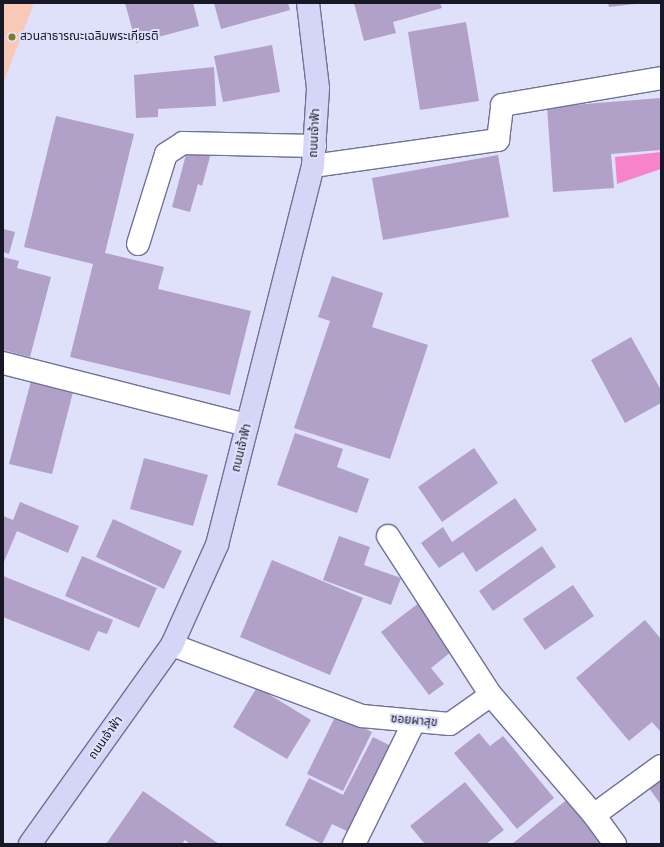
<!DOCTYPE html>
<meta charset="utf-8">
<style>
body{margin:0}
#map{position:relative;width:664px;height:847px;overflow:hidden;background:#dfe1fb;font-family:"Asap Condensed","Noto Sans Thai",sans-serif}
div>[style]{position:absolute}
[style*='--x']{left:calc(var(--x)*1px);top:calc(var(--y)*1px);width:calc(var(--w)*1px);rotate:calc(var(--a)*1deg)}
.green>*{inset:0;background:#f8c9b6}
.water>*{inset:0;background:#f784cb}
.building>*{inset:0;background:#b1a0c8}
.roads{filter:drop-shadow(1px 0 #707197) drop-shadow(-1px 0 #707197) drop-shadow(0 1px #707197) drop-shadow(0 -1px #707197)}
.minor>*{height:22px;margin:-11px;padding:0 11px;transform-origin:11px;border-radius:11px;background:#fff}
.major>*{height:22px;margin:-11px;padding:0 11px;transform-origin:11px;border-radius:11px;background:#d5d6f7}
.dots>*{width:11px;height:11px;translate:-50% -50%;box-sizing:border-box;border:2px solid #dfe1fb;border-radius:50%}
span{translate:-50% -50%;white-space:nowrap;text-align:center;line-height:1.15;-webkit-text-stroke:4px #dfe1fb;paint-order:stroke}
.poi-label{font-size:12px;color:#171726}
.left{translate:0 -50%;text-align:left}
.street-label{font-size:12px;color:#171726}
.frame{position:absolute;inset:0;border:4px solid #171726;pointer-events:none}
</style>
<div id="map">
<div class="green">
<div style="clip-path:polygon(3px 3px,34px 3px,3px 84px)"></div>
</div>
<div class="water">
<div style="clip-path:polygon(661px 152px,661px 169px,617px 184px,615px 157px)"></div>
</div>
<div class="building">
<div style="clip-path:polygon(125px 3px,193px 3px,199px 26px,136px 43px)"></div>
<div style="clip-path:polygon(214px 3px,288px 3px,290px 10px,221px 29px)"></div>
<div style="clip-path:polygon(354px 3px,440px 3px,442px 8px,393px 22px,396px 33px,364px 41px)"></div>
<div style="clip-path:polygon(608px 3px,635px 3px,635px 4px,609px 7px)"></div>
<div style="clip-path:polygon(466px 22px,479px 101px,420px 110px,408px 32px)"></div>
<div style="clip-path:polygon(272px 45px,280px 92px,223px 102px,214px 56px)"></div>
<div style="clip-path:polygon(214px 67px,216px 106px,158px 109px,158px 117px,136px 118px,134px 75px)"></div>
<div style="clip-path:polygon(661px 98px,661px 150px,611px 154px,614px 188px,553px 192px,547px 107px)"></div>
<div style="clip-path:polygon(56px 116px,134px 134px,105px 253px,164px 267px,158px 289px,251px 311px,230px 395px,70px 357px,93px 264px,24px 247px)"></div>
<div style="clip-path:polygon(188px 147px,211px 153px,202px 186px,198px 184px,190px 212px,172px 207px)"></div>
<div style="clip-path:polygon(498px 155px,509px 217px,383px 240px,372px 178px)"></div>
<div style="clip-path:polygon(3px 229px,15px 232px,9px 254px,3px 252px)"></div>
<div style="clip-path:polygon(3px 257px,19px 261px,17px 268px,51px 277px,30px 357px,3px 350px)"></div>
<div style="clip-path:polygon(332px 276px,383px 293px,372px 327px,428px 345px,390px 459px,294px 428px,330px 321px,318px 317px)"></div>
<div style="clip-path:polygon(631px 337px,661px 390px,661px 403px,625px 423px,591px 360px)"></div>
<div style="clip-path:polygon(31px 381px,73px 392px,52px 474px,9px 464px)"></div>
<div style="clip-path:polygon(295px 433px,343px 449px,337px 467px,369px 479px,357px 513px,277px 485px)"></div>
<div style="clip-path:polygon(474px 448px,498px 483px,442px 522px,418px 487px)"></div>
<div style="clip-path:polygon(144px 458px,208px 475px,193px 526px,130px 509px)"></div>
<div style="clip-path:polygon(515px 498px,537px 530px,476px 572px,463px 552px,439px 568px,421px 543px,443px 527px,452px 542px)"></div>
<div style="clip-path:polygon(20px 502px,79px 526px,68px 553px,17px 531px,3px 564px,3px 516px,13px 520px)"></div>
<div style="clip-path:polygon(113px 519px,182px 551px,164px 589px,96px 557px)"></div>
<div style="clip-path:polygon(339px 536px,370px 547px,364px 565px,401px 578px,391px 605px,323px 580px)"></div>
<div style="clip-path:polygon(542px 546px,556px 567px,493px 611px,479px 591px)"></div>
<div style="clip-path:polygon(82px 556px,157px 588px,139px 628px,65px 596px)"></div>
<div style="clip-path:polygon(272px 560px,363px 598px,330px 675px,240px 637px)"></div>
<div style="clip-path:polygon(3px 576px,113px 620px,107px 634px,98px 631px,89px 651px,3px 617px)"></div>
<div style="clip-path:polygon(573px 585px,594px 616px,545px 650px,523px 619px)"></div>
<div style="clip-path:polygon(420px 602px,456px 648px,431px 668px,444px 684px,429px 695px,381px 632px)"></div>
<div style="clip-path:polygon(645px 620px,661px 639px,661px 732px,652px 722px,629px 741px,576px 678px)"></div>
<div style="clip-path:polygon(257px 687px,311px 720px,287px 759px,233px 727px)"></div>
<div style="clip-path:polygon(336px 715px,372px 732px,343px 791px,307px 774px)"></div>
<div style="clip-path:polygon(479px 733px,490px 746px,503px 736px,554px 798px,517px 829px,454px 753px)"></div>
<div style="clip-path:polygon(373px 737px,397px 749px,353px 834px,332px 824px,322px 844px,285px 825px,309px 778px,343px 795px)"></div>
<div style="clip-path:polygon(661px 779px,661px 805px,649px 788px)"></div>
<div style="clip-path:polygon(465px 782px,504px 830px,486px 844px,425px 844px,410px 826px)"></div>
<div style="clip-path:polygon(143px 791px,219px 844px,190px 844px,185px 840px,182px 844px,106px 844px)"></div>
<div style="clip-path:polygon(569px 798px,607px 844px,512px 844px)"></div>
</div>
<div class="roads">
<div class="minor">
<div style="--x:313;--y:166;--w:187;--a:-8"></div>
<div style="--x:498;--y:140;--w:35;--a:-83"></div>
<div style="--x:502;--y:105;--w:161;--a:-9.6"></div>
<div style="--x:138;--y:244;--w:94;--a:-72.7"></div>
<div style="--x:166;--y:154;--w:20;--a:-33"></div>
<div style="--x:183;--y:143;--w:132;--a:1.3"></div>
<div style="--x:3;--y:363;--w:252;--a:14.3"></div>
<div style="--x:388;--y:536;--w:189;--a:57.1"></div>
<div style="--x:172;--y:645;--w:203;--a:20.5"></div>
<div style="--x:362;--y:716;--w:88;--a:5.2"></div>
<div style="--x:450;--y:724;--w:50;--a:-35.3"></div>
<div style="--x:491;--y:695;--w:158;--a:49.4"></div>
<div style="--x:594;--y:815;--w:36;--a:54"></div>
<div style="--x:594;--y:815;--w:83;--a:-36.2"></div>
<div style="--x:354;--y:844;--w:136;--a:-63.8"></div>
</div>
<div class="major">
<div style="--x:30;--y:844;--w:244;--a:-54.5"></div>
<div style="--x:172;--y:645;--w:110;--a:-65.8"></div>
<div style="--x:217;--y:545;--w:391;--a:-75.8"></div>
<div style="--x:313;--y:166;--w:78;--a:-86.3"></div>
<div style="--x:318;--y:88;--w:86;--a:-96.7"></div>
</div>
</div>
<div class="dots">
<div style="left:12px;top:37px;background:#827a1f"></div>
</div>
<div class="poi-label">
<span class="left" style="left:20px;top:37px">สวนสาธารณะเฉลิมพระเกียรติ</span>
</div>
<div class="street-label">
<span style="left:315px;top:133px;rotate:-87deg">ถนนเจ้าฟ้า</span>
<span style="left:242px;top:448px;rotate:-76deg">ถนนเจ้าฟ้า</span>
<span style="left:414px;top:721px;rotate:5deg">ซอยผาสุข</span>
<span style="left:106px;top:738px;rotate:-55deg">ถนนเจ้าฟ้า</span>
</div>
<div class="frame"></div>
</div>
